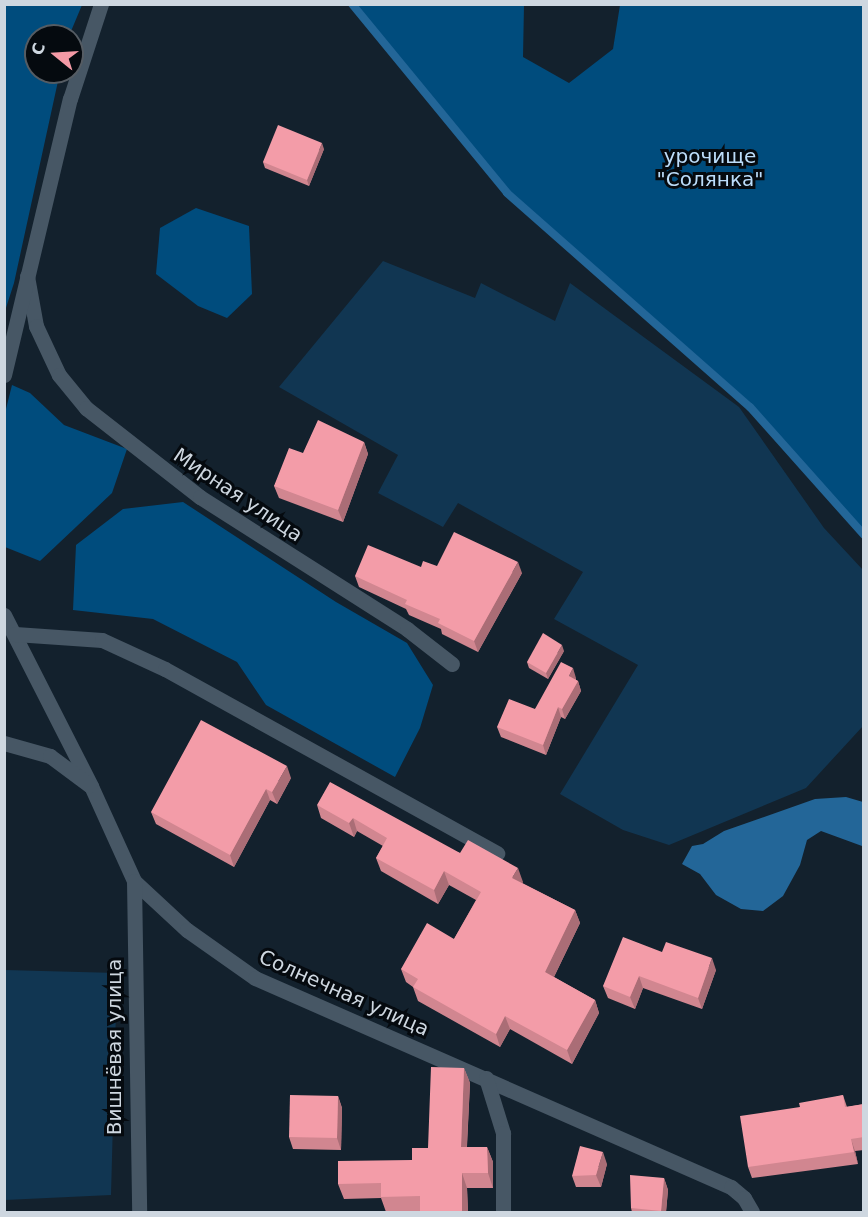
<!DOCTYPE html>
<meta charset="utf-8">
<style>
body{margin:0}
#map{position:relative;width:868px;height:1217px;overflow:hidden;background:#13212d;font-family:"DejaVu Sans",sans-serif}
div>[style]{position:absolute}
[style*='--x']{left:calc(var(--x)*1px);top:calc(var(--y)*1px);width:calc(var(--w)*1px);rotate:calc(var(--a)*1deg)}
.green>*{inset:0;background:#113652}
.forest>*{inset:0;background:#004c7d}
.water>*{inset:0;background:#236698}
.stream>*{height:8px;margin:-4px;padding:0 4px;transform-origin:4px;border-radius:4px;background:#236698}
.minor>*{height:15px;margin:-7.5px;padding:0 7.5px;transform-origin:7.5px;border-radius:7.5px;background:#475765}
.wall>*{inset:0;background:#d18690}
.shaded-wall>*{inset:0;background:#aa6d76}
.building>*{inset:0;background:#f39ca8}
span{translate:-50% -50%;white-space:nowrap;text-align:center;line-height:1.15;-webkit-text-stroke:6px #050a0f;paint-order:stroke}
.park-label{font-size:20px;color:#bcddfa}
.street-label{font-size:20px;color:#ced7e0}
.frame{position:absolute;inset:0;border:6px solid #ced7e0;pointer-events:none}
.north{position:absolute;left:24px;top:24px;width:60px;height:60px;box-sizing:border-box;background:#050a0f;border:2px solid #555c63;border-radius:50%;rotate:288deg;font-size:16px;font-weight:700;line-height:24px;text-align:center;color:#ced7e0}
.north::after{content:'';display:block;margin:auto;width:21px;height:27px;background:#f49aa6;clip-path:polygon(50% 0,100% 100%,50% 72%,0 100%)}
</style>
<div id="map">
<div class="green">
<div style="clip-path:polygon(383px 261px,475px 298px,481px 283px,555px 321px,570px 283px,739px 407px,824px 528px,863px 570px,863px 726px,806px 788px,669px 845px,623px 830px,560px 794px,638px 665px,554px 619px,583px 572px,458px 503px,443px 527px,378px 493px,398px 455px,279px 387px)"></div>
<div style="clip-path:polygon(5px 970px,117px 973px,111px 1195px,5px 1200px)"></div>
</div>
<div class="forest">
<div style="clip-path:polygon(5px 4px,82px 5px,69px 36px,36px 36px,36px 72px,60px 72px,14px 283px,5px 311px)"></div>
<div style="clip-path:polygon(352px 5px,524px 5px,523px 57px,569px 83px,613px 49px,620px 5px,863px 5px,863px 535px,750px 407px,507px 193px)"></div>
<div style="clip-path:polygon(196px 208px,249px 226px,252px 294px,227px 318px,198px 306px,156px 274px,160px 228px)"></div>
<div style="clip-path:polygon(12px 385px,30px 393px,64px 425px,127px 449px,112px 493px,40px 561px,5px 547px,5px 413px)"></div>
<div style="clip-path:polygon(183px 502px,336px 602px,407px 643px,433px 685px,420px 728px,395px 777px,266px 705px,237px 662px,153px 619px,73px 610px,76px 545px,123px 509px)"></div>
</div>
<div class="water">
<div style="clip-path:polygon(846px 797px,863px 802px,862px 846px,821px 831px,807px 840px,800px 865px,783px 896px,763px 911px,741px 909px,716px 895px,700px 874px,682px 864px,692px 846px,703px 844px,724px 831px,815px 799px)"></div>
</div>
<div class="stream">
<div style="--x:352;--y:4;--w:244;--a:50.6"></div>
<div style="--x:507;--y:193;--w:324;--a:41.4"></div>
<div style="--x:750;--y:407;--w:171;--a:48.3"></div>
</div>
<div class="minor">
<div style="--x:27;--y:276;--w:51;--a:79.8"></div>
<div style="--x:36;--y:326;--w:54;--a:64.9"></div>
<div style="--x:59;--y:375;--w:43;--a:50.7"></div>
<div style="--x:86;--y:408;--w:145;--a:38"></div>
<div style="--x:200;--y:497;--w:246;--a:32.5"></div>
<div style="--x:407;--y:629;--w:57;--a:37.9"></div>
<div style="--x:4;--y:375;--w:284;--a:-76.6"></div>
<div style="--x:70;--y:99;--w:100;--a:-71.9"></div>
<div style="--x:4;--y:615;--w:192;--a:63"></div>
<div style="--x:91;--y:786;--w:104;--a:65.6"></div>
<div style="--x:134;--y:881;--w:72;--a:42.8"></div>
<div style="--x:187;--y:930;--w:83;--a:35.2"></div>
<div style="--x:255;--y:978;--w:520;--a:23.71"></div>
<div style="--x:731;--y:1187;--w:17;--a:40"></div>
<div style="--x:744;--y:1198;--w:16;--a:60"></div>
<div style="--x:15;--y:634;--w:87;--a:3.9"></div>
<div style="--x:102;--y:640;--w:69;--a:24.7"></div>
<div style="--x:165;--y:669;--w:380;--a:29"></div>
<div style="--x:4;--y:743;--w:48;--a:15.8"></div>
<div style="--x:50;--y:756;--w:49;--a:36.6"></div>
<div style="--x:134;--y:881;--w:331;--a:89.1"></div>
<div style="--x:486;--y:1078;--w:58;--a:72.8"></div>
<div style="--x:503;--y:1133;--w:79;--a:90"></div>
</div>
<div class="wall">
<div style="clip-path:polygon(324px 149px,309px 186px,265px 168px,263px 162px)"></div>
<div style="clip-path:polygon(364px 442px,368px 454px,343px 522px,279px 498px,274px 486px,303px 453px)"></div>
<div style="clip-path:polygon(437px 566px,522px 573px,478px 652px,442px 634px,441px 629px,409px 615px,406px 609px,359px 587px,355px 576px,421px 567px)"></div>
<div style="clip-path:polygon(564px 651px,548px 679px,529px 668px,527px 662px)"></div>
<div style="clip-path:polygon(576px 678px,576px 680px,578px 681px,581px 691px,565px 719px,561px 717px,546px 755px,501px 737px,497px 727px,535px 709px)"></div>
<div style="clip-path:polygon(291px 778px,277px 804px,270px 800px,234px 867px,156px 824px,151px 812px)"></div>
<div style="clip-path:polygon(317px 805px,460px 853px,523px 882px,522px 883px,575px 910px,580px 923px,554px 977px,595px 1000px,599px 1013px,572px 1064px,510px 1029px,500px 1047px,418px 1001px,413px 987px,406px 982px,401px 969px,454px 939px,476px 900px,449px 885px,438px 904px,381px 871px,376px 858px,383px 846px,357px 831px,354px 837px,321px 818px)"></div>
<div style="clip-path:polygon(662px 952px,716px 970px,702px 1009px,643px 988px,635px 1009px,608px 998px,603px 986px)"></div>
<div style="clip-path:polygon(464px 1068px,470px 1083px,467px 1147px,487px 1147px,493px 1162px,493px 1188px,467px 1188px,468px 1212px,420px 1212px,420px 1211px,386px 1212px,381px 1198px,344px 1199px,338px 1184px,412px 1160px,428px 1148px)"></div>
<div style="clip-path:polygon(843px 1095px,847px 1107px,864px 1104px,864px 1150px,855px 1151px,858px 1164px,752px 1178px,748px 1167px,800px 1107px)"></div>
<div style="clip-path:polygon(338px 1096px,342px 1108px,341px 1150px,293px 1149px,289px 1137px)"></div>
<div style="clip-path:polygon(607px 1164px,601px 1187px,576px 1187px,572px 1176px)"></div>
<div style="clip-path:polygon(664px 1178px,668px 1190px,666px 1212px,632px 1212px,631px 1208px)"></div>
</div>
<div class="shaded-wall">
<div style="clip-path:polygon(322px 143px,324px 149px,309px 186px,307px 180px)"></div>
<div style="clip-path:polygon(364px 442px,368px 454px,343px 522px,338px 510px)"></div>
<div style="clip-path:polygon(518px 562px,522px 573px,478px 652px,474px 641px)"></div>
<div style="clip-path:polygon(562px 645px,564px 651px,548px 679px,546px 673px)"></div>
<div style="clip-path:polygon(573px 668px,576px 678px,573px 686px,569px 676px)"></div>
<div style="clip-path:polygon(578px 681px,581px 691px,565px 719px,562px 709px)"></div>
<div style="clip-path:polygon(558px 707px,561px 717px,546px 755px,543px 745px)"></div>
<div style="clip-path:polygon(287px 766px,291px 778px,277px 804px,272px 792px)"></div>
<div style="clip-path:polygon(266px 789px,270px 800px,234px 867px,230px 855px)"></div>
<div style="clip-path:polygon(353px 818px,357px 831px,354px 837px,349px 823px)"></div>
<div style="clip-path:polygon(518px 868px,523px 882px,517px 892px,512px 878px)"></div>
<div style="clip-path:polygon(444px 871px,449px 885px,438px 904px,434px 890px)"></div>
<div style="clip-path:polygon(575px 910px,580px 923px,550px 985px,545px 972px)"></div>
<div style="clip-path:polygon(712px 958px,716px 970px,702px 1009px,698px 998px)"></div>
<div style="clip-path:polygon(639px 976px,643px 988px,635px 1009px,630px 997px)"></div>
<div style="clip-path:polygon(595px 1000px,599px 1013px,572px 1064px,567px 1050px)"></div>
<div style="clip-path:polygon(505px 1016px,510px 1029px,500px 1047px,496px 1034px)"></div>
<div style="clip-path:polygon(464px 1068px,470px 1083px,466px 1162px,461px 1147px)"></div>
<div style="clip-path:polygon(338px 1096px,342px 1108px,341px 1150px,337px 1138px)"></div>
<div style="clip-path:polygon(851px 1139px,855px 1151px,858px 1164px,854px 1152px)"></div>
<div style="clip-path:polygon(487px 1147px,493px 1162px,493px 1188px,488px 1173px)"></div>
<div style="clip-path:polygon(603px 1152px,607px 1164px,601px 1187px,596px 1175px)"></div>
<div style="clip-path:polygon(462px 1173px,467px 1188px,468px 1212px,462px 1212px)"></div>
<div style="clip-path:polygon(664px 1178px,668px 1190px,666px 1212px,661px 1212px)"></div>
</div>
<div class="building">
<div style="clip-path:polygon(278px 125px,322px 143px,307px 180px,263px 162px)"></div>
<div style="clip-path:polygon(318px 420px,364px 442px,338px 510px,274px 486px,289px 448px,303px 453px)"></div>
<div style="clip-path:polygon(454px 532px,518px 562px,474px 641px,438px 623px,440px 619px,405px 604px,407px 600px,355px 576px,368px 545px,421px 567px,423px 561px,437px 566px)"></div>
<div style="clip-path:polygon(543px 633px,562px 645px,546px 673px,527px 662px)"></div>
<div style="clip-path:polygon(561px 662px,573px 668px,569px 676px,578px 681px,562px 709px,558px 707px,543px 745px,497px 727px,509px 699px,535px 709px)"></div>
<div style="clip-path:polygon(201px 720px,287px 766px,272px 792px,266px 789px,230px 855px,151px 812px)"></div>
<div style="clip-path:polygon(330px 782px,460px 853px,468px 840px,518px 868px,512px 878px,575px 910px,545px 972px,595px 1000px,567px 1050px,505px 1016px,496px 1034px,413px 987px,418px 979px,401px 969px,427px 923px,454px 939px,481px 892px,444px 871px,434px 890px,376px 858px,387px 838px,353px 818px,349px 823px,317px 805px)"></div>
<div style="clip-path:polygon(623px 937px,662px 952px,666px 942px,712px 958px,698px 998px,639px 976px,630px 997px,603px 986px)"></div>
<div style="clip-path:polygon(431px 1067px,464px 1068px,461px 1147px,487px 1147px,488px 1173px,462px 1173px,462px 1212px,420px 1212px,420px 1196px,381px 1197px,381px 1183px,338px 1184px,338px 1161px,412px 1160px,412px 1148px,428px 1148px)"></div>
<div style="clip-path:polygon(290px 1095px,338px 1096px,337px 1138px,289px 1137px)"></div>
<div style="clip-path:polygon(843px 1095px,845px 1107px,864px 1104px,864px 1137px,851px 1139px,854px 1152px,748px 1167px,740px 1116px,800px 1107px,799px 1103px)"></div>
<div style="clip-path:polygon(580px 1146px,603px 1152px,596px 1175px,572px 1176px)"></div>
<div style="clip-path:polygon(630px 1175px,664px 1178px,661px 1211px,631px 1208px)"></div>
</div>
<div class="park-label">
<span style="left:710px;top:168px">урочище<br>"Солянка"</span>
</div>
<div class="street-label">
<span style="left:238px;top:495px;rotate:34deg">Мирная улица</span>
<span style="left:344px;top:993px;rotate:24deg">Солнечная улица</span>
<span style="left:114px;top:1047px;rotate:-90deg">Вишнёвая улица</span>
</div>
<div class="frame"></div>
<div class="north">С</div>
</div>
